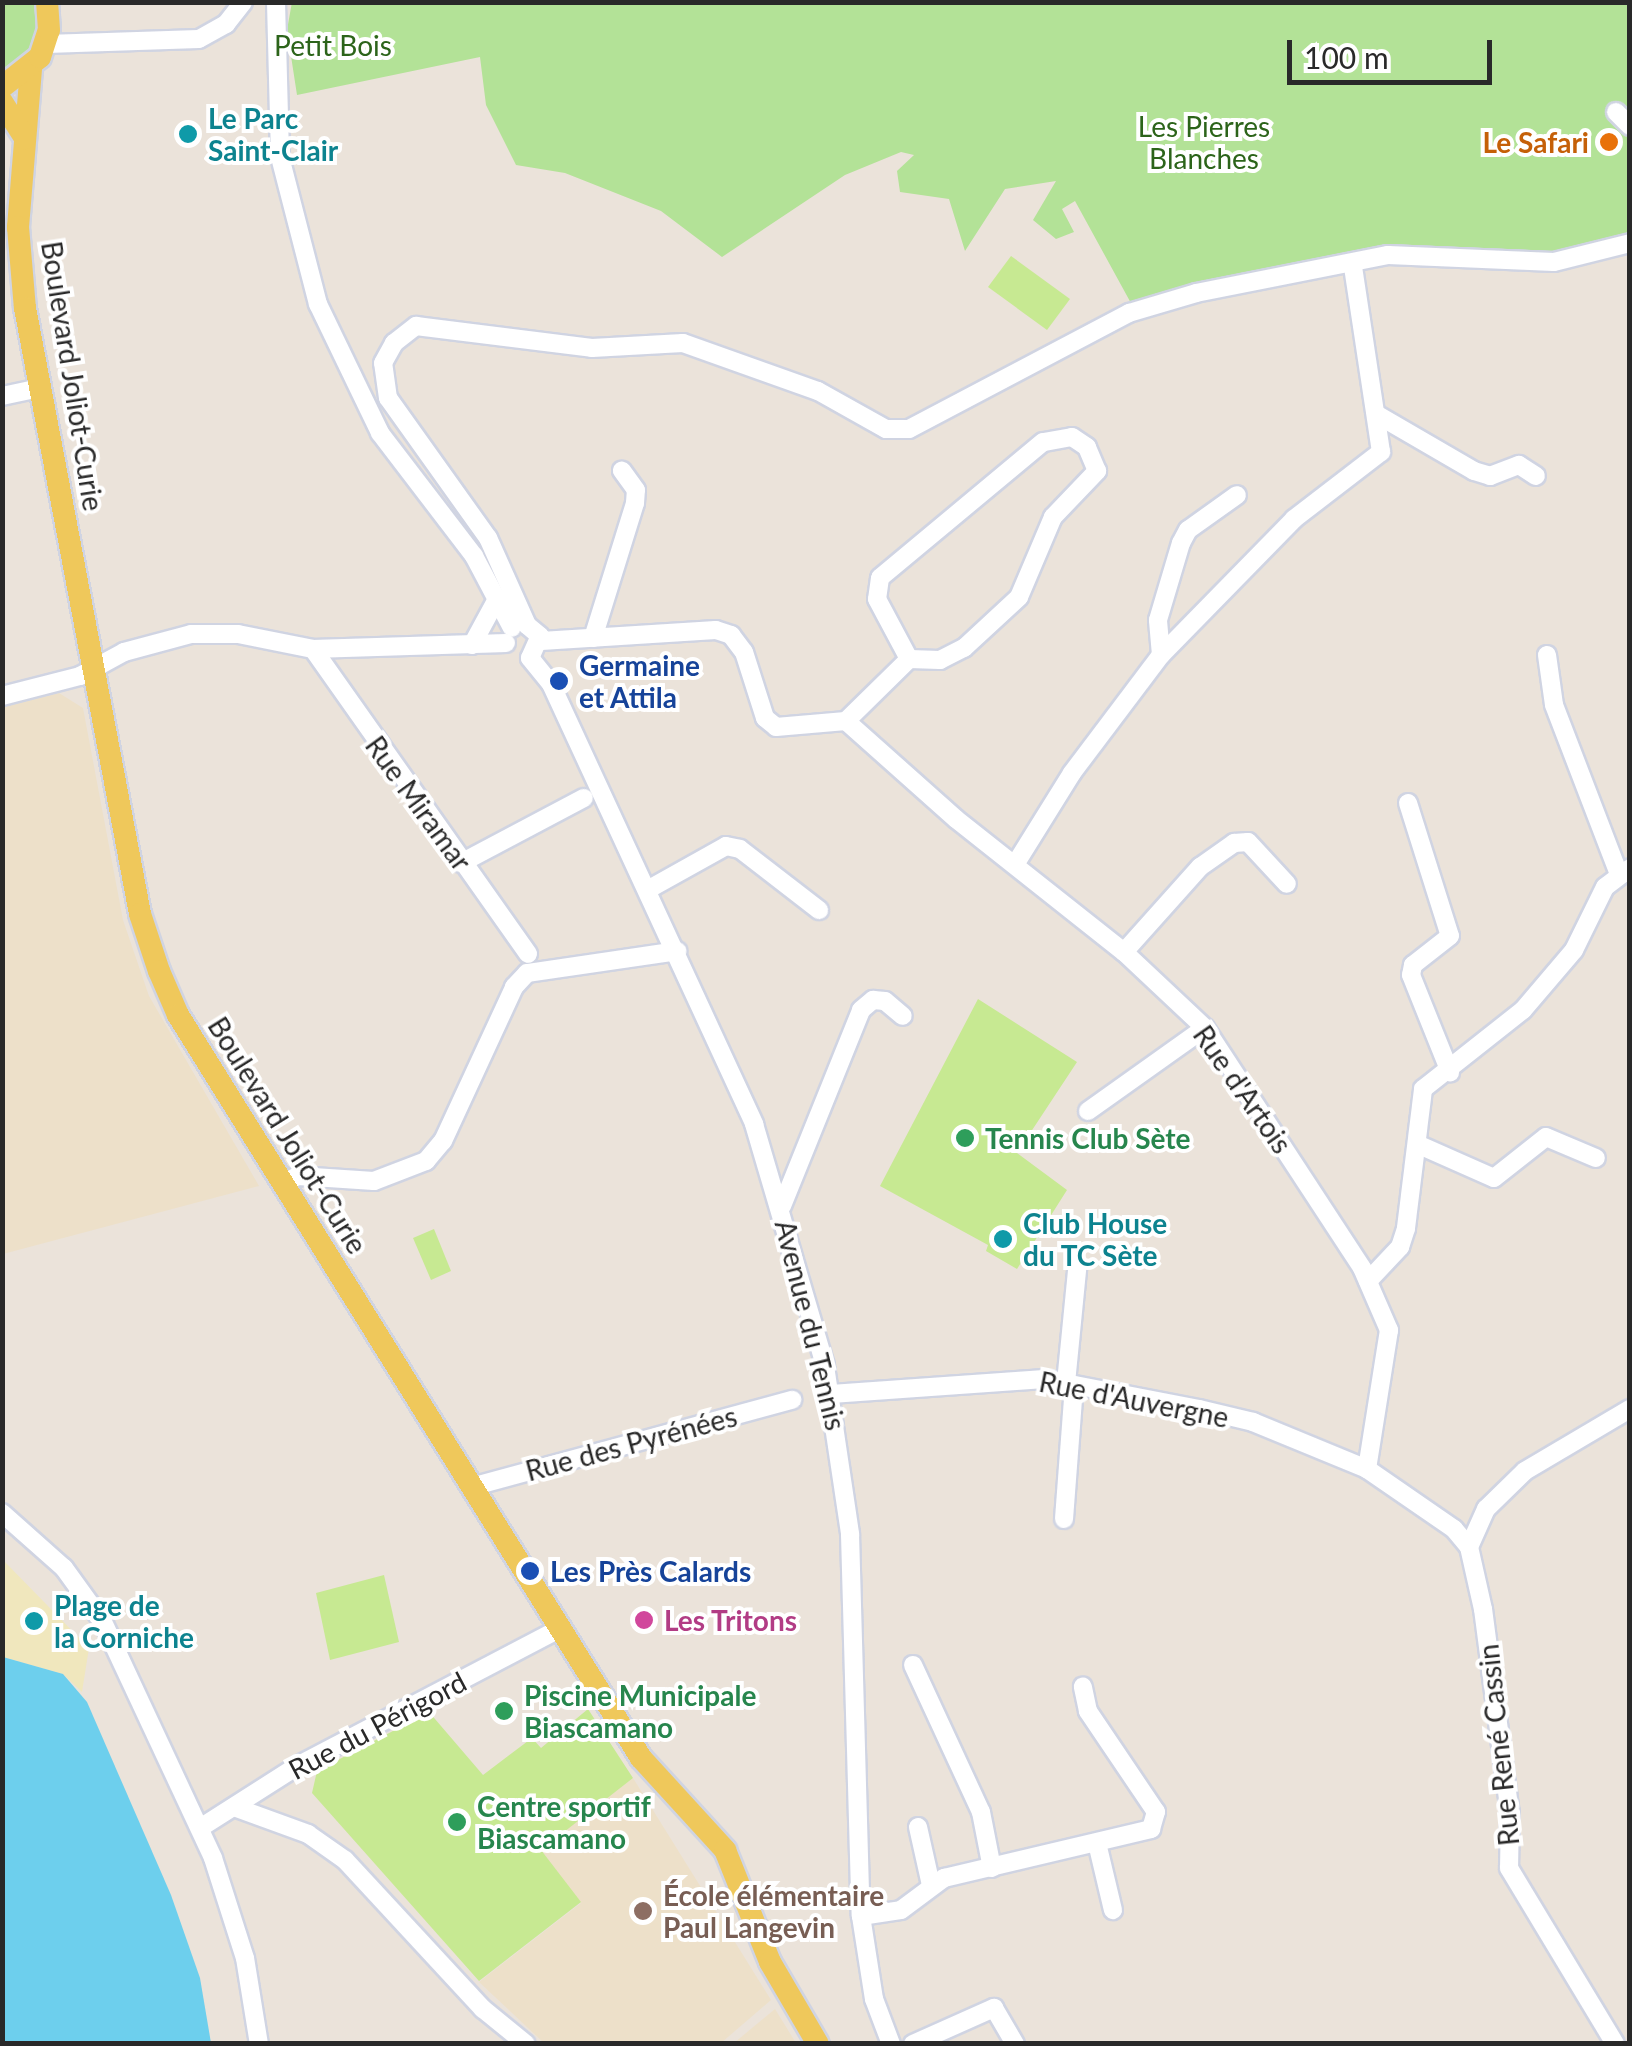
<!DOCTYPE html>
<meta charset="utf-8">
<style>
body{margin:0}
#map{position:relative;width:1632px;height:2046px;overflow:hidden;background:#ebe3da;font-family:Lato,sans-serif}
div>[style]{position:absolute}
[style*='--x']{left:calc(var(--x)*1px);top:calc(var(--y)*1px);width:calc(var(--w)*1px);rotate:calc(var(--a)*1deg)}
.education>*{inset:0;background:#ede0c9}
.green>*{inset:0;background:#b3e297}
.sand>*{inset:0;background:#f0e7bd}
.pitch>*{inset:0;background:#c7e992}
.water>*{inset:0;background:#6dcfed}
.roads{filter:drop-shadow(2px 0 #d0d4e2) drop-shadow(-2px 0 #d0d4e2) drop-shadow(0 2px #d0d4e2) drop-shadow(0 -2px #d0d4e2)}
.minor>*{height:18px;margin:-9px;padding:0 9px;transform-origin:9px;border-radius:9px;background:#fff}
.major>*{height:22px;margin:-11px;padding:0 11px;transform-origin:11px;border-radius:11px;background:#efc85b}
.dots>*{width:28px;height:28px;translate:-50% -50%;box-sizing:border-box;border:5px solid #fff;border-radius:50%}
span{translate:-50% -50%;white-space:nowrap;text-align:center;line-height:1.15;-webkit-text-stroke:8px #fff;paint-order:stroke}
.park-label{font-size:28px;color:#2c641a}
.culture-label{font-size:28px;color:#0d838f;font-weight:700}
.left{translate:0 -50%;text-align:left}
.food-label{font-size:28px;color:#c56008;font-weight:700}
.right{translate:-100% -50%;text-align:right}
.street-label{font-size:28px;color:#292929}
.transit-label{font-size:28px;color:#164399;font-weight:700}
.leisure-label{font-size:28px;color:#27864d;font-weight:700}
.hotel-label{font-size:28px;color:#b23c85;font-weight:700}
.education-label{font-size:28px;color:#785e54;font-weight:700}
.frame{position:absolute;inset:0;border:5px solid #292929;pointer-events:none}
.scale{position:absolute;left:1287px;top:40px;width:205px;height:45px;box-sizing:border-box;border:5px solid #292929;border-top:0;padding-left:12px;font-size:30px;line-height:35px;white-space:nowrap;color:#292929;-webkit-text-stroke:8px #fff;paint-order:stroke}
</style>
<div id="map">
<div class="education">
<div style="clip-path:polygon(59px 693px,83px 708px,123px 920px,149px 996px,259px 1186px,3px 1254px,3px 707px)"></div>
<div style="clip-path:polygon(633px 1778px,771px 2000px,721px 2043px,544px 2043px,479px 1982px,581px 1903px,540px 1850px)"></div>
<div style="clip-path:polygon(775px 2009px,796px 2043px,734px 2043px)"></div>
</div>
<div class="green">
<div style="clip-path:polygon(292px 2px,1629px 3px,1629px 239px,1552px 257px,1405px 247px,1132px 305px,1075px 201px,1062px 209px,1074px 232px,1056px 239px,1033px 220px,1056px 181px,1005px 189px,965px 251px,949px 199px,900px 192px,897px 171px,914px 155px,901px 152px,845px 175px,722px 257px,661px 211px,565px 173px,516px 165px,486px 105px,480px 57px,297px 95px,287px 30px)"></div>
<div style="clip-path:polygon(3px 3px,39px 3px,39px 41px,3px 78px)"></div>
</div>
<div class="sand">
<div style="clip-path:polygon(2px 1559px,89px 1648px,82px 1692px,63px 1674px,3px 1657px)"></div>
</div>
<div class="pitch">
<div style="clip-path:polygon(1011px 256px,1070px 299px,1047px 330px,988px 287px)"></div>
<div style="clip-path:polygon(978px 999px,1077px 1062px,1017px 1153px,1067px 1190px,1017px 1269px,986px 1251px,988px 1245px,880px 1186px)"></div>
<div style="clip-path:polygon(434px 1229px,451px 1271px,431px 1280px,413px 1238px)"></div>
<div style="clip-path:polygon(384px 1575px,399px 1642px,330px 1660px,316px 1593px)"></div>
<div style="clip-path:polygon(588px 1709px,633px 1778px,541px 1850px,581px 1902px,479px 1981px,312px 1793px,317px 1771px,429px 1712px,483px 1775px,532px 1738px,541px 1748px)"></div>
</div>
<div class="water">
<div style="clip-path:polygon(3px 1657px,63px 1674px,87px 1702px,171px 1895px,200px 1978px,211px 2043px,3px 2043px)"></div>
</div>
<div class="roads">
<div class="minor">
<div style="--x:276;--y:2;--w:155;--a:88.5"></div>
<div style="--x:280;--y:157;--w:152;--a:75.5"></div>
<div style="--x:318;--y:304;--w:143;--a:64.3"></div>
<div style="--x:380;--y:433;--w:155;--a:52.6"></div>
<div style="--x:474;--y:556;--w:81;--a:62.2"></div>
<div style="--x:46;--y:44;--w:153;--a:-1.9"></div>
<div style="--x:199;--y:39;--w:31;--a:-29"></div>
<div style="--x:226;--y:24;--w:28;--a:-52"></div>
<div style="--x:1616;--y:112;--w:20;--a:45"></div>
<div style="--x:2;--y:396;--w:39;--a:-12"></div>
<div style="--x:1376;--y:414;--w:113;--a:30.2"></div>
<div style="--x:1474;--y:471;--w:17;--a:17"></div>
<div style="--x:1490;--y:476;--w:31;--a:-21"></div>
<div style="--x:1519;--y:465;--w:20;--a:33"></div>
<div style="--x:593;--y:638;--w:141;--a:-72.7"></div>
<div style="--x:635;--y:503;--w:13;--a:-86"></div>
<div style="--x:636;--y:490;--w:24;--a:-126"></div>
<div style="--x:541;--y:641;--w:175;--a:-3.6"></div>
<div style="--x:716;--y:630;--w:16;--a:18"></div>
<div style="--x:731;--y:635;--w:21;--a:53"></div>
<div style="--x:744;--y:652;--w:69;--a:72.3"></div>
<div style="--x:765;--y:718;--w:14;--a:39"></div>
<div style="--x:776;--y:727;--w:70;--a:-4.9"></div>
<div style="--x:472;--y:645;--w:52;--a:-61.5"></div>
<div style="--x:313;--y:649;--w:373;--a:54.8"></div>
<div style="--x:1161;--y:655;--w:35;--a:-95"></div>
<div style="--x:1158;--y:620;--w:80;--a:-73.4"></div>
<div style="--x:1181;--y:543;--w:15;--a:-62"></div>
<div style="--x:1188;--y:530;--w:60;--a:-35.5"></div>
<div style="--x:1547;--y:655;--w:50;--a:82"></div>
<div style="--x:1554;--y:705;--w:179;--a:69"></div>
<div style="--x:530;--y:658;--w:24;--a:-66"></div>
<div style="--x:540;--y:636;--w:17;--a:-140"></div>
<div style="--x:527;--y:625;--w:95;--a:-114.1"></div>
<div style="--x:488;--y:538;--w:172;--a:-125.5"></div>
<div style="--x:388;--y:398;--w:35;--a:-98"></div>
<div style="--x:383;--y:363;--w:23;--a:-61"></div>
<div style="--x:394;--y:343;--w:28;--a:-38"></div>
<div style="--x:416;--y:326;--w:177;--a:7.1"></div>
<div style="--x:592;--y:348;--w:91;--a:-3.1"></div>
<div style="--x:683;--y:343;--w:143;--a:19.6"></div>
<div style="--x:818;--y:391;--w:78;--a:29.2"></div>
<div style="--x:886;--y:429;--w:23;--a:0"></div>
<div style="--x:909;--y:429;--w:249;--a:-27.8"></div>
<div style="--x:1129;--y:313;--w:70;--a:-16.6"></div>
<div style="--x:1196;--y:293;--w:196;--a:-11.2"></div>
<div style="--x:1388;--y:255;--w:166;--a:2.4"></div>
<div style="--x:1554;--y:262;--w:78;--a:-14"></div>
<div style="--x:530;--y:658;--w:33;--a:51"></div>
<div style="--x:551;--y:684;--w:485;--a:65.2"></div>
<div style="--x:754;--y:1124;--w:252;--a:73.6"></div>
<div style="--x:825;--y:1366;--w:170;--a:81.5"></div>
<div style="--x:850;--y:1534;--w:382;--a:88.4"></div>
<div style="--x:861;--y:1916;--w:84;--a:81.1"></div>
<div style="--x:874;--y:1999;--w:48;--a:69.3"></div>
<div style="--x:2;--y:696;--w:81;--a:-14.4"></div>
<div style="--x:80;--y:676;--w:50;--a:-28.6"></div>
<div style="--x:124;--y:652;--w:69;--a:-15"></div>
<div style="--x:191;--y:634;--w:47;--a:0"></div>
<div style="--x:238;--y:634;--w:76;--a:11.3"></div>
<div style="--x:313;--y:649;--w:193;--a:-1.8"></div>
<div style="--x:846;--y:721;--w:147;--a:41.7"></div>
<div style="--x:956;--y:819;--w:214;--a:38.4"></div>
<div style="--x:1124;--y:952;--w:111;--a:43.2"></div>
<div style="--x:1205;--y:1028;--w:287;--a:56.8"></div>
<div style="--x:1362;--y:1268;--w:68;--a:66.5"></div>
<div style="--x:1389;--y:1330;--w:141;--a:99"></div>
<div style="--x:846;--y:721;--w:88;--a:-44.5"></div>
<div style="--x:909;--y:659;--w:31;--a:2"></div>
<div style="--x:940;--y:660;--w:27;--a:-27"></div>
<div style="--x:964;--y:648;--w:75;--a:-42.8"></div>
<div style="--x:1019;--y:597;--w:87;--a:-67"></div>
<div style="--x:1053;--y:517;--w:64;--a:-46.3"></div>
<div style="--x:1097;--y:471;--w:26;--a:-113"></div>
<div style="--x:1087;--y:447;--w:18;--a:-146"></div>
<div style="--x:1072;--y:437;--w:29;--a:170"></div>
<div style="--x:1043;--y:442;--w:212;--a:140.2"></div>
<div style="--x:880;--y:578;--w:21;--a:98"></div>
<div style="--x:877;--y:599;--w:68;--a:61.9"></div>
<div style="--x:1408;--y:803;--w:139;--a:72.5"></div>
<div style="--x:1450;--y:936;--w:47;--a:141.9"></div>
<div style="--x:1413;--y:965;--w:10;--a:101"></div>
<div style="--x:1411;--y:975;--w:105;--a:68.1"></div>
<div style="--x:461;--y:863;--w:139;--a:-27.9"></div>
<div style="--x:1016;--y:863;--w:106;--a:-58.1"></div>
<div style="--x:1072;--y:773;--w:148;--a:-53"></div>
<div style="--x:1161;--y:655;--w:190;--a:-45.6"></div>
<div style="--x:1294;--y:519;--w:110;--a:-37.6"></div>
<div style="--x:1381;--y:452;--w:187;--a:-98.6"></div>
<div style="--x:649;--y:889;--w:88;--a:-29.2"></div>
<div style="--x:726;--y:846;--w:14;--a:12"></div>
<div style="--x:740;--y:849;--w:100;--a:37.7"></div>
<div style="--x:1124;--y:952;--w:114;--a:-48.2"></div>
<div style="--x:1200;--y:867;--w:42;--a:-35.2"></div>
<div style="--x:1234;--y:843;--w:14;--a:-4"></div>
<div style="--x:1248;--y:842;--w:57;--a:47.1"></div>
<div style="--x:1088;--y:1111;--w:143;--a:-35.4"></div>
<div style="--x:1417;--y:1144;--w:84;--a:23.8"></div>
<div style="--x:1494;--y:1178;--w:66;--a:-38.3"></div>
<div style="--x:1546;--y:1137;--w:54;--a:22.8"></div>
<div style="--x:282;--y:1184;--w:18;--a:-27"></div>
<div style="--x:298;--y:1176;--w:76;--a:3.8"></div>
<div style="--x:374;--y:1181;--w:56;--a:-21"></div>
<div style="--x:426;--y:1161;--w:26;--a:-50"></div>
<div style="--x:443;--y:1141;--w:170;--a:-65.2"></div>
<div style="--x:514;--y:987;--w:19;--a:-47"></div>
<div style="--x:527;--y:973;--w:152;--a:-8.3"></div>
<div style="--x:782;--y:1206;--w:211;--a:-68"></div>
<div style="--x:861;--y:1010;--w:16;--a:-40"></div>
<div style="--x:873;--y:1000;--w:12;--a:5"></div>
<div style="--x:885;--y:1001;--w:23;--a:40"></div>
<div style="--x:1368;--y:1281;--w:47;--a:-46.7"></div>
<div style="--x:1400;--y:1247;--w:20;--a:-72"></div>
<div style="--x:1406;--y:1228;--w:140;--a:-83"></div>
<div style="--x:1423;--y:1089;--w:127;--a:-38.3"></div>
<div style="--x:1523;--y:1010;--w:79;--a:-49.6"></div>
<div style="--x:1574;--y:950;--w:70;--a:-63.8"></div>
<div style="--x:1605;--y:887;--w:31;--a:-37"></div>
<div style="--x:1066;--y:1383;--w:114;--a:-84.4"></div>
<div style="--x:831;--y:1394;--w:214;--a:-4"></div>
<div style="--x:1044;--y:1379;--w:158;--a:11"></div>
<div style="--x:1199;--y:1409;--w:56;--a:13.5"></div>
<div style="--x:1253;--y:1422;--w:123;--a:22.4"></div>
<div style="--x:1367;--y:1469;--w:106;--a:34.6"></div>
<div style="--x:1454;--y:1529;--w:23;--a:50"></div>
<div style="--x:1469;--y:1547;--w:64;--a:77.3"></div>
<div style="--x:1483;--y:1609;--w:206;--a:82.5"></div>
<div style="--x:1510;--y:1813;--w:55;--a:91"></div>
<div style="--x:1509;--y:1868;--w:205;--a:58.9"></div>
<div style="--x:471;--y:1487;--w:333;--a:-15.2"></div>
<div style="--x:2;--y:1513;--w:83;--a:41.6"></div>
<div style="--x:64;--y:1568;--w:67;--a:54.2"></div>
<div style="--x:103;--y:1622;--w:260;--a:65"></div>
<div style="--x:213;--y:1858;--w:105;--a:72.3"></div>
<div style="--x:245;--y:1958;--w:87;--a:80.8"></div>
<div style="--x:1064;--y:1519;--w:134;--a:-85.7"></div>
<div style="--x:1469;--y:1547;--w:42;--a:-65.9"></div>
<div style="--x:1486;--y:1509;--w:54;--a:-44.3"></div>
<div style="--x:1525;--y:1471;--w:122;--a:-30.6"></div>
<div style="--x:913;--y:1665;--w:162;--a:65.2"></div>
<div style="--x:981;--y:1812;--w:57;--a:78.9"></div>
<div style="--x:234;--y:1807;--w:79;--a:20"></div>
<div style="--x:308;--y:1834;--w:45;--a:35.1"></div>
<div style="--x:345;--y:1860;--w:203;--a:47.2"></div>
<div style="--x:483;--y:2009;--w:55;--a:39.1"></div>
<div style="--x:918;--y:1827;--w:59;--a:77.4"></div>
<div style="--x:200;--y:1828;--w:117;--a:-32.5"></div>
<div style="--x:299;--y:1765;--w:293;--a:-27.6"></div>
<div style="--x:1097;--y:1843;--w:69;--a:76.6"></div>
<div style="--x:861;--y:1916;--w:40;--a:-8.5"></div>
<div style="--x:901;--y:1910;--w:54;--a:-36.7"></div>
<div style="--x:944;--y:1878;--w:213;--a:-13.3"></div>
<div style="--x:1151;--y:1829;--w:18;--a:-74"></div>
<div style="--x:1156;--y:1812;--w:122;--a:-124"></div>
<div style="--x:1088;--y:1711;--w:25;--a:-102"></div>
<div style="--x:913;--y:2044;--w:89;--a:-24"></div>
<div style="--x:994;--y:2008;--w:42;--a:59.7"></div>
</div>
<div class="major">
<div style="--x:31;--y:69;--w:159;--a:94.7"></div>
<div style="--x:18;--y:227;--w:81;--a:85.1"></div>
<div style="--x:25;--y:308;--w:617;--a:79.25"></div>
<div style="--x:140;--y:914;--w:60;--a:71.6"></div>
<div style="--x:159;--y:971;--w:48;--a:66.6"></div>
<div style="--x:178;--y:1015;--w:875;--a:58.07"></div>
<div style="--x:641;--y:1758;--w:125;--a:47.6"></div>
<div style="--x:725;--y:1850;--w:121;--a:68.1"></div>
<div style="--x:770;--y:1962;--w:95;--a:59.7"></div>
<div style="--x:2;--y:87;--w:48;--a:-38.3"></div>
<div style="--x:40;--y:57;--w:28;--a:-72"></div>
<div style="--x:49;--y:30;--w:28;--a:-94"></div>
<div style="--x:2;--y:102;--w:43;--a:57.4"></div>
</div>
</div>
<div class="dots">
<div style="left:188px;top:134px;background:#0f9aa8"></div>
<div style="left:1609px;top:142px;background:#e8710a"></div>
<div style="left:559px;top:681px;background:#1a4fb4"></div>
<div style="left:965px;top:1138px;background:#2e9e5b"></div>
<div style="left:1003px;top:1239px;background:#0f9aa8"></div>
<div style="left:530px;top:1571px;background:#1a4fb4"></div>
<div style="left:644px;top:1620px;background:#d1479c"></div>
<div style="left:34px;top:1621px;background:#0f9aa8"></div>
<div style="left:504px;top:1711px;background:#2e9e5b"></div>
<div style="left:457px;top:1822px;background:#2e9e5b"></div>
<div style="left:643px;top:1911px;background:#8d6e63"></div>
</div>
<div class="park-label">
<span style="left:333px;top:45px">Petit Bois</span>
<span style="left:1204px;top:142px">Les Pierres<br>Blanches</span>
</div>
<div class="culture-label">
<span class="left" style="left:208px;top:134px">Le Parc<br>Saint-Clair</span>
<span class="left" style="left:1023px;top:1239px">Club House<br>du TC Sète</span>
<span class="left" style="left:54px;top:1621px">Plage de<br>la Corniche</span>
</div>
<div class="food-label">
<span class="right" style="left:1589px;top:142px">Le Safari</span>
</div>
<div class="street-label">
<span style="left:73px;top:376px;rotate:81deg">Boulevard Joliot-Curie</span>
<span style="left:419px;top:803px;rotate:54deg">Rue Miramar</span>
<span style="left:1243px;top:1089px;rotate:55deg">Rue d'Artois</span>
<span style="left:288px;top:1135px;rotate:58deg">Boulevard Joliot-Curie</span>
<span style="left:811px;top:1325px;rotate:76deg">Avenue du Tennis</span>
<span style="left:1134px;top:1399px;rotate:11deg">Rue d'Auvergne</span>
<span style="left:631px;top:1443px;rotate:-15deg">Rue des Pyrénées</span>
<span style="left:377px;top:1725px;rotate:-28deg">Rue du Périgord</span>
<span style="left:1498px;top:1745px;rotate:-96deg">Rue René Cassin</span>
</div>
<div class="transit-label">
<span class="left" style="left:579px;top:681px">Germaine<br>et Attila</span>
<span class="left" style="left:550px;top:1571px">Les Près Calards</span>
</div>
<div class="leisure-label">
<span class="left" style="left:985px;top:1138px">Tennis Club Sète</span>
<span class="left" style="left:524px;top:1711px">Piscine Municipale<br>Biascamano</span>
<span class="left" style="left:477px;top:1822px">Centre sportif<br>Biascamano</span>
</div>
<div class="hotel-label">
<span class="left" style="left:664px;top:1620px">Les Tritons</span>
</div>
<div class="education-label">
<span class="left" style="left:663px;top:1911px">École élémentaire<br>Paul Langevin</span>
</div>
<div class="frame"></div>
<div class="scale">100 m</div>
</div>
